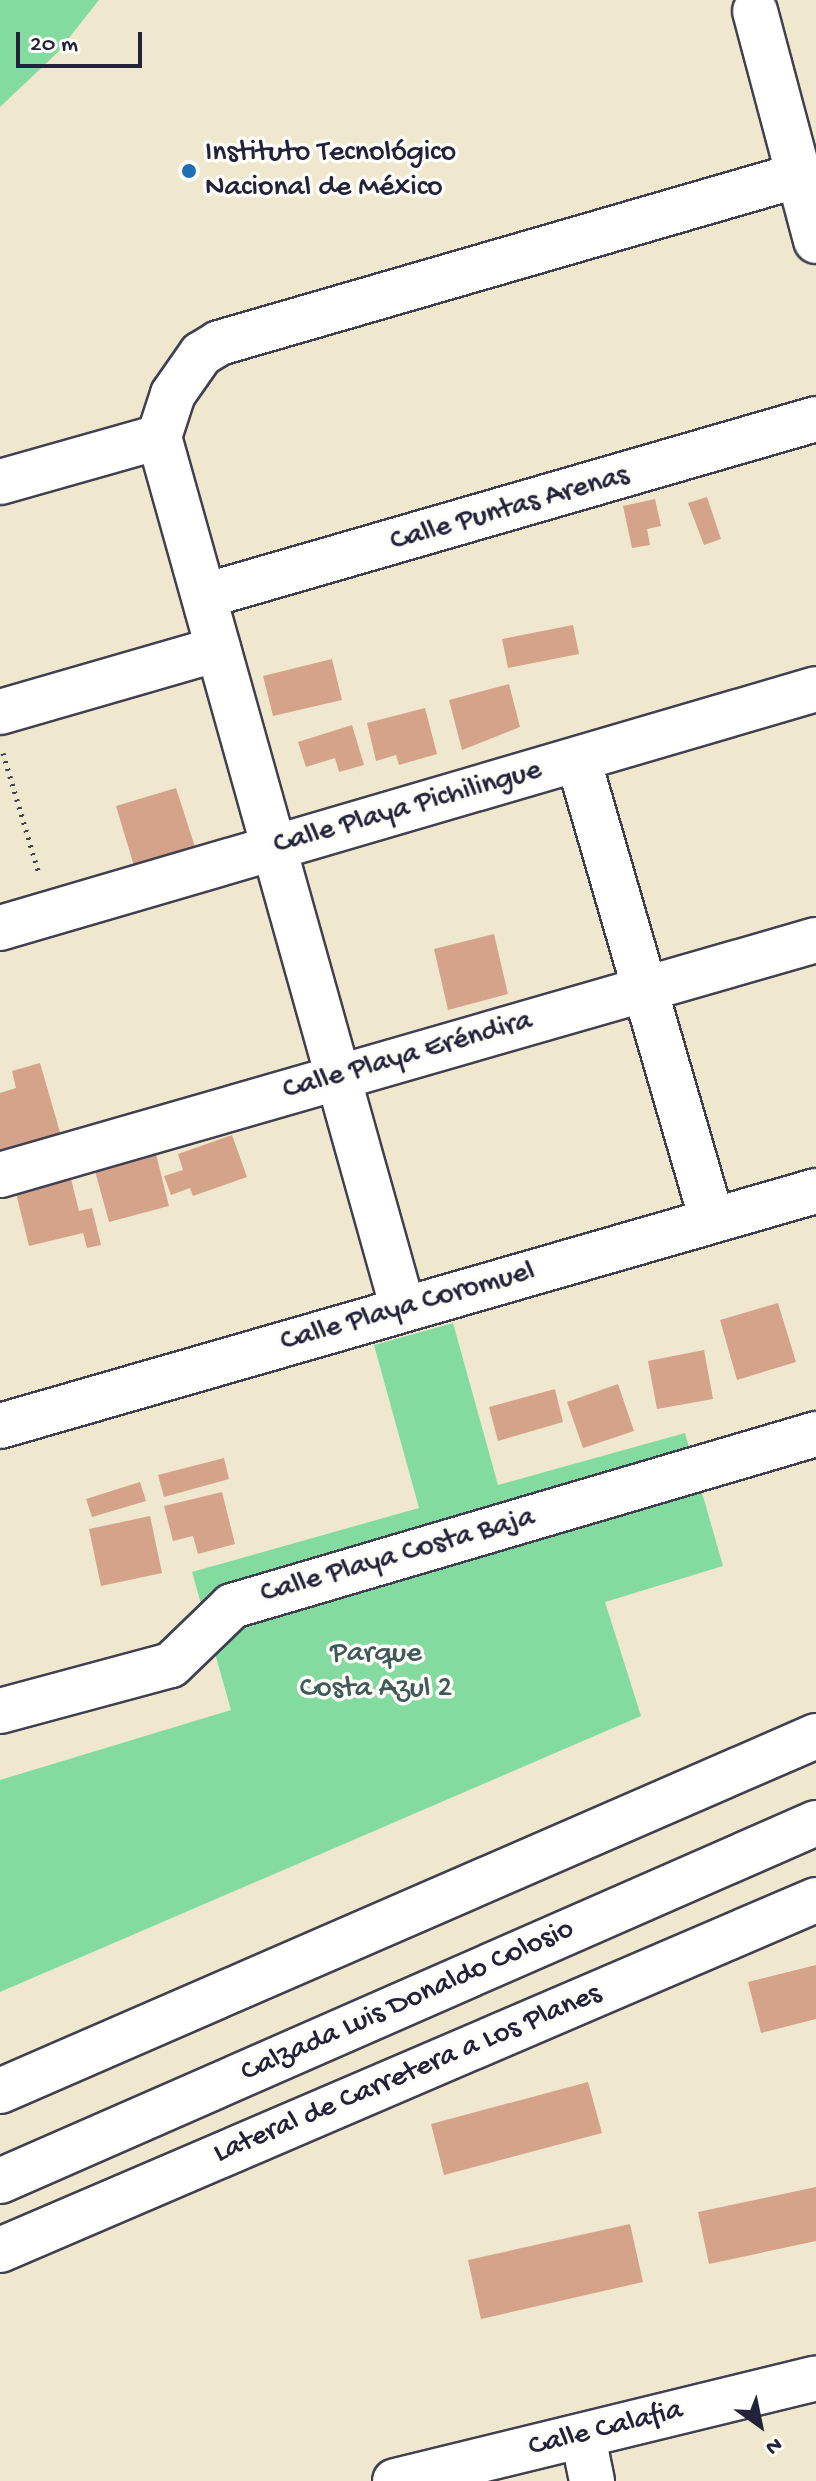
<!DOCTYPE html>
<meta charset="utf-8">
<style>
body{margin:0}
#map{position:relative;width:816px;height:2481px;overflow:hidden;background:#f0e8ce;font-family:"Gochi Hand",sans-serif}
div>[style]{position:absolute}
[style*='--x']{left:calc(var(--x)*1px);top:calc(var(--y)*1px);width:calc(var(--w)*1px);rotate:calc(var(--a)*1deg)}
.green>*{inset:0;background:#83dba0}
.building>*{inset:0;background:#d4a389}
.path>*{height:5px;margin-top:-2.5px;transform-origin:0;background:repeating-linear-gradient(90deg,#414051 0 2px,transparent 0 8px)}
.roads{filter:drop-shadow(2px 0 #414051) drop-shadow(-2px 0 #414051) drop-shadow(0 2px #414051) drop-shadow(0 -2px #414051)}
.street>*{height:44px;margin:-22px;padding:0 22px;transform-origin:22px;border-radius:22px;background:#fff}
.secondary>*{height:44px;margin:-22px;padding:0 22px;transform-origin:22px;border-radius:22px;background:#fff}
.dots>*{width:22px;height:22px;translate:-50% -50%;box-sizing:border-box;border:4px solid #fdfcf7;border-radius:50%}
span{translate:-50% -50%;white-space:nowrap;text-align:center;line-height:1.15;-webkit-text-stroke:7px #fdfcf7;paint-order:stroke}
.poi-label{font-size:30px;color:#22223b}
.left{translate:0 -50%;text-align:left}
.street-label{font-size:30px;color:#22223b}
.park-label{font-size:30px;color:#3f5a59}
.north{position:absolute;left:720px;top:2385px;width:80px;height:80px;-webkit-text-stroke:6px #fdfcf7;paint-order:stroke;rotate:147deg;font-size:22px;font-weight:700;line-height:32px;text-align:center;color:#22223b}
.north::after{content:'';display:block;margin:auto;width:28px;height:36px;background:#22223b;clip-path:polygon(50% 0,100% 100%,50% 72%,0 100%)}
.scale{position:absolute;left:16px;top:32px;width:126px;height:36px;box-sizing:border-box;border:4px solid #22223b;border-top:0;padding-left:10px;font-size:24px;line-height:28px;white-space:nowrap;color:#22223b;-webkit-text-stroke:6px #fdfcf7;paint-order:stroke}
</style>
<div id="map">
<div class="green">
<div style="clip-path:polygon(0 0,99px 0,57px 53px,0 107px)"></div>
<div style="clip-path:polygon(453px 1323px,498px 1485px,685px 1433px,723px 1566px,605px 1602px,641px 1716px,0 1992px,0 1780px,231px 1710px,192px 1572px,419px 1508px,374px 1345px)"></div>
</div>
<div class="building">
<div style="clip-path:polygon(707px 497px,721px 539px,704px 545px,688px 503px)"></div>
<div style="clip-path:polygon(655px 499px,661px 526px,647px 529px,650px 545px,632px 548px,623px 506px)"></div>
<div style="clip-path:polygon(573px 625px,579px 654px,508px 668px,502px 639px)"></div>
<div style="clip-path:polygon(332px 659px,342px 700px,273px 716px,263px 676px)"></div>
<div style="clip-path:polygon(509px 684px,520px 727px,462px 750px,449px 700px)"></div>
<div style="clip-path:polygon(425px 708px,437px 754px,399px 765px,396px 755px,376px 761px,367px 723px)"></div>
<div style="clip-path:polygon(352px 725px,364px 765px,339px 772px,335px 758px,306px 767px,298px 742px)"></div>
<div style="clip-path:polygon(176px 788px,195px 847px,134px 866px,116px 806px)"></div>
<div style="clip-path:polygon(494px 934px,508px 994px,448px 1010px,434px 949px)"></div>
<div style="clip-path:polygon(40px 1063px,62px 1139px,0 1157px,0 1093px,16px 1088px,12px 1071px)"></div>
<div style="clip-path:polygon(232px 1135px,247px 1177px,193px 1196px,190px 1188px,171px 1195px,164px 1176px,183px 1170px,178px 1154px)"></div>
<div style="clip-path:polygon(156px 1154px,169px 1206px,109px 1222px,95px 1171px)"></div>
<div style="clip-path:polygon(69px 1171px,79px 1211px,92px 1208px,101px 1245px,87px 1248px,83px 1233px,29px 1246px,14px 1185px)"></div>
<div style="clip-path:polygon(778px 1303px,796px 1362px,737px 1380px,720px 1320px)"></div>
<div style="clip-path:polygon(704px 1350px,713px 1399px,657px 1409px,648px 1361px)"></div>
<div style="clip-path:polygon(618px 1384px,634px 1431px,583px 1448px,567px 1402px)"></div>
<div style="clip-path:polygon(555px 1389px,563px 1422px,498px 1441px,489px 1407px)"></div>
<div style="clip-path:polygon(224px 1458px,229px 1479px,164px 1497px,158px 1475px)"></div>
<div style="clip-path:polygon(140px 1482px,146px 1501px,92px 1517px,86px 1499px)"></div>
<div style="clip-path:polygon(222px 1492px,235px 1544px,198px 1554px,193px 1536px,173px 1541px,164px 1506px)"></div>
<div style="clip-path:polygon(150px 1516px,162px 1573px,101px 1586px,89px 1529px)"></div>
<div style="clip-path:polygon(816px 1965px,816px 2019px,761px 2033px,748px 1982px)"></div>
<div style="clip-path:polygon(588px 2082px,602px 2133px,444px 2175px,431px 2124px)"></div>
<div style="clip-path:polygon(816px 2187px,816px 2241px,709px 2264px,698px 2212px)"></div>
<div style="clip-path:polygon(630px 2224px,643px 2282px,481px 2319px,468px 2260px)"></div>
</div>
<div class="path">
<div style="--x:3;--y:753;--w:126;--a:73.4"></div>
</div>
<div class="roads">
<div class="street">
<div style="--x:755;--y:11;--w:238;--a:75.1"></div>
<div style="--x:0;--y:482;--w:165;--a:-15.8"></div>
<div style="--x:204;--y:596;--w:637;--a:-16.13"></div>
<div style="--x:0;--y:712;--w:227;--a:-16.1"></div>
<div style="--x:578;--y:759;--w:480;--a:73.8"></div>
<div style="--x:0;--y:928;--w:850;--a:-16.32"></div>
<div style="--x:0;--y:1175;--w:849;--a:-16.07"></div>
<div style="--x:403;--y:1309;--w:905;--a:-105.63"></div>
<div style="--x:159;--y:437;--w:45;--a:-72"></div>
<div style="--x:173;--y:394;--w:49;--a:-55"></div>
<div style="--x:201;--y:354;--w:21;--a:-31"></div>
<div style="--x:219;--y:343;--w:604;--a:-16.15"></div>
<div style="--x:0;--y:1426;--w:849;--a:-16.07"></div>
<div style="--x:0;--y:1711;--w:177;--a:-15.1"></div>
<div style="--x:171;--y:1665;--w:85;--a:-44"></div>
<div style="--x:232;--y:1606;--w:609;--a:-16.41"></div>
<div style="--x:0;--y:2250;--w:888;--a:-23.22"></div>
<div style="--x:583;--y:2437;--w:45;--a:78.4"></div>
<div style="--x:395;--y:2481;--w:433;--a:-13.7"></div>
</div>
<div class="secondary">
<div style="--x:0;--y:2091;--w:890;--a:-23.51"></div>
<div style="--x:0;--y:2181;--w:891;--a:-23.69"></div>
</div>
</div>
<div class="dots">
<div style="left:189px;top:171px;background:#1f6fb2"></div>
</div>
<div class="poi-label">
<span class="left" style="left:205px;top:171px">Instituto Tecnológico<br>Nacional de México</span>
</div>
<div class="street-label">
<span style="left:510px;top:510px;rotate:-16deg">Calle Puntas Arenas</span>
<span style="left:408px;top:809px;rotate:-16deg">Calle Playa Pichilingue</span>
<span style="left:408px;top:1057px;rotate:-16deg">Calle Playa Eréndira</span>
<span style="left:408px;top:1308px;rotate:-16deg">Calle Playa Coromuel</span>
<span style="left:398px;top:1557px;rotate:-16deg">Calle Playa Costa Baja</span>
<span style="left:408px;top:2002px;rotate:-24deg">Calzada Luis Donaldo Colosio</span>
<span style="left:408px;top:2075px;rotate:-23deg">Lateral de Carretera a Los Planes</span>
<span style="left:606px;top:2430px;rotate:-14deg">Calle Calafia</span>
</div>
<div class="park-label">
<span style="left:376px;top:1672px">Parque<br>Costa Azul 2</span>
</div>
<div class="north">N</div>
<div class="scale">20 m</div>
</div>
